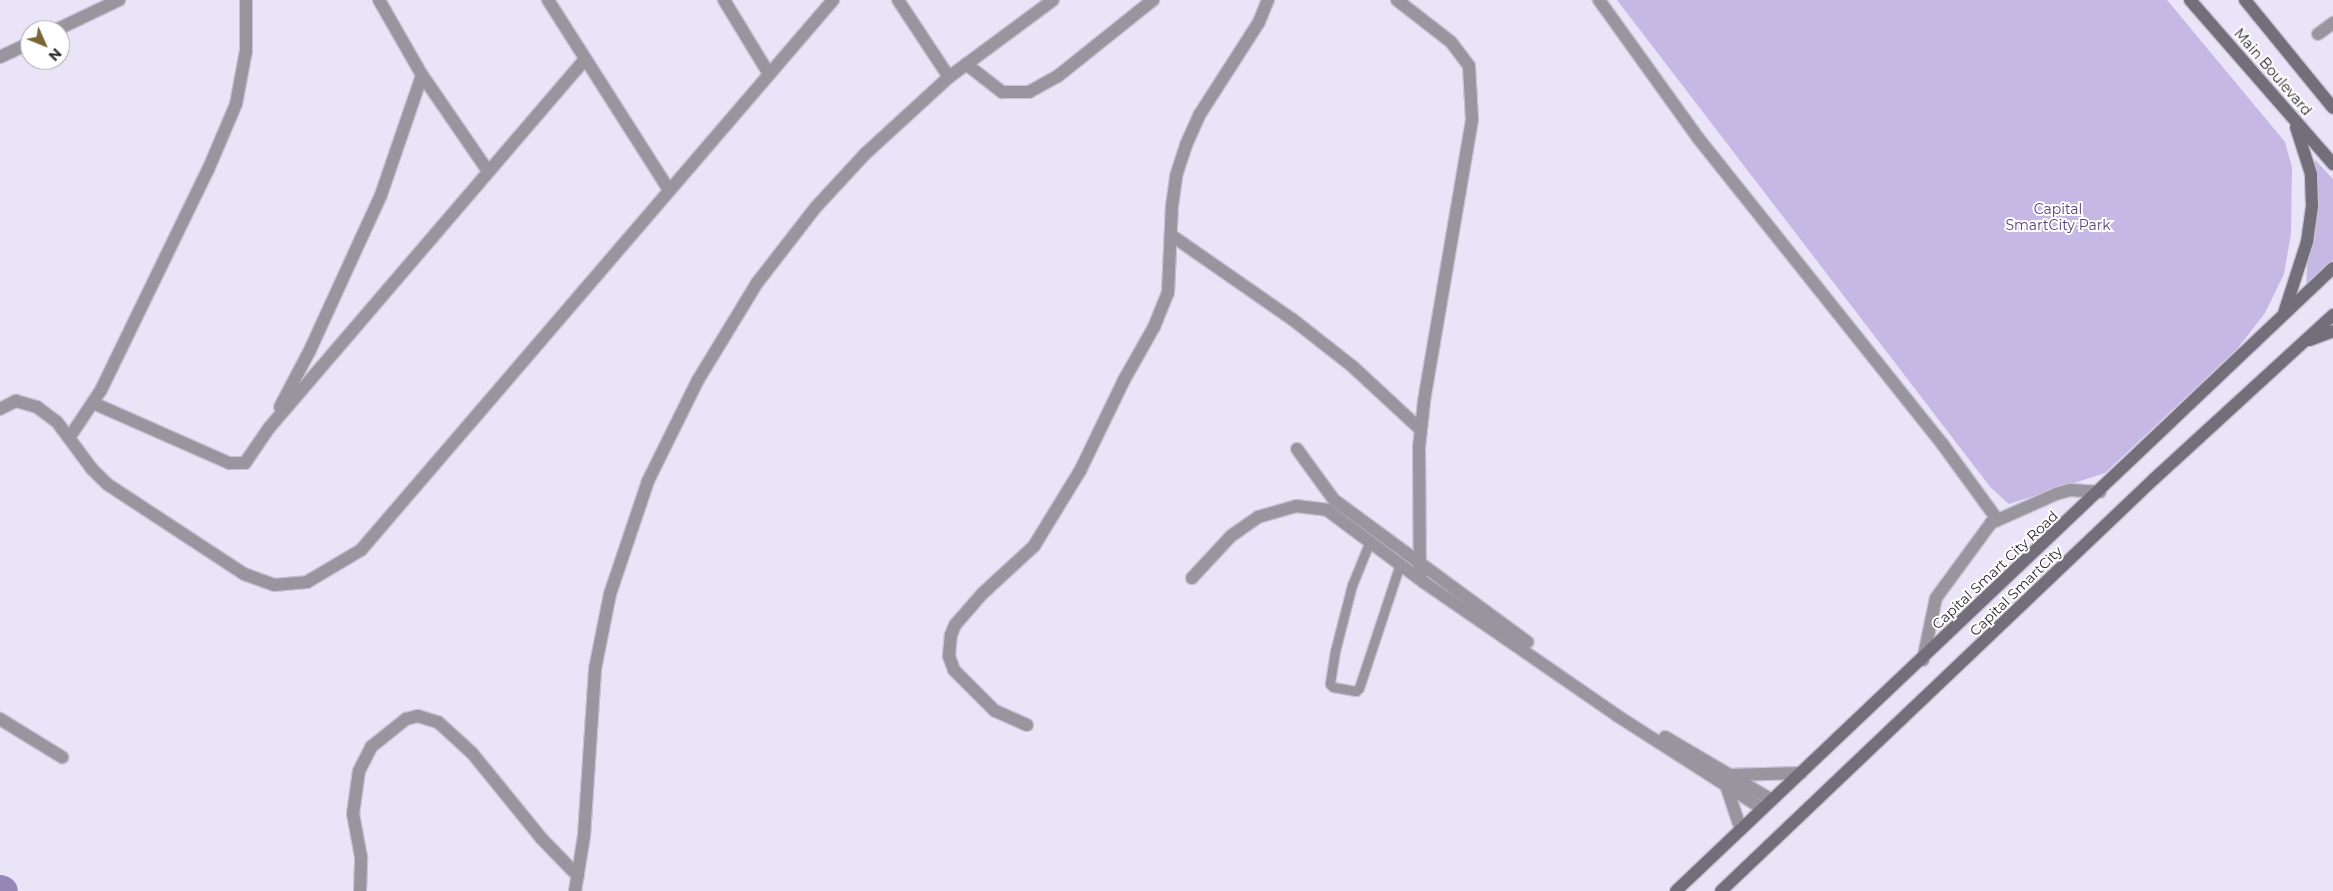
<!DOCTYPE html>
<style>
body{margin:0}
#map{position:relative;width:2333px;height:891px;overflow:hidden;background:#e9e4f7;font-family:Montserrat,sans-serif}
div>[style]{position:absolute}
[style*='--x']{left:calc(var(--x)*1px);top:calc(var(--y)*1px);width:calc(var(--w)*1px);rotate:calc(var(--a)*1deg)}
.green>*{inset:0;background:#c6b8e5}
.river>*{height:31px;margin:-15.5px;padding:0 15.5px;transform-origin:15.5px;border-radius:15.5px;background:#9687b7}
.roads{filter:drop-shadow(1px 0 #c6c2d3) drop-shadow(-1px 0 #c6c2d3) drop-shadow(0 1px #c6c2d3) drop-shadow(0 -1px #c6c2d3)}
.lane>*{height:9px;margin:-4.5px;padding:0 4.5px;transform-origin:4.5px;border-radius:4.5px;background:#98959e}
.street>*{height:12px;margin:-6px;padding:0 6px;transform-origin:6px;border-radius:6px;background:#98959e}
.secondary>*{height:12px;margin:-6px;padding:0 6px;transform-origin:6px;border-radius:6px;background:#726e7a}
span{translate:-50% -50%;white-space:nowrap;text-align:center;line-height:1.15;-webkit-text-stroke:4px #fff;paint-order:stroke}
.street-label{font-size:14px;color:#29272e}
.park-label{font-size:14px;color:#563f7d}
.north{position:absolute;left:20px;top:20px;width:50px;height:50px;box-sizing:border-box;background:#fff;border:1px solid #a9a9ab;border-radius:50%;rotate:134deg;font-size:14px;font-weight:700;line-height:20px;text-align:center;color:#29272e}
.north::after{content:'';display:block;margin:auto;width:18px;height:22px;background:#786634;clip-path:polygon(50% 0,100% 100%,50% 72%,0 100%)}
</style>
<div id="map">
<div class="green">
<div style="clip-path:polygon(1617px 0,2167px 0,2285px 142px,2292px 167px,2291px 233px,2284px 274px,2265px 313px,2237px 349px,2105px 473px,2009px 504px,1991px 488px)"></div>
<div style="clip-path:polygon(2315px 160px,2333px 179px,2333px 260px,2306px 285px)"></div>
</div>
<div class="river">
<div style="--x:0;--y:890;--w:2;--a:27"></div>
</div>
<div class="roads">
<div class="lane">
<div style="--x:1370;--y:541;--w:48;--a:112.2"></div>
<div style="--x:1352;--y:585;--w:68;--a:104.4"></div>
<div style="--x:1335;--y:651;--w:33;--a:99"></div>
<div style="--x:1330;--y:684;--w:4;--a:45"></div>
<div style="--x:1333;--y:687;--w:23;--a:10"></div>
<div style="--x:1356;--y:691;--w:4;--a:-45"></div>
<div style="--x:1359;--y:688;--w:131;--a:-71.7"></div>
</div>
<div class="street">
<div style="--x:379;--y:0;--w:86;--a:60.2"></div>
<div style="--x:422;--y:75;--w:116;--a:55.5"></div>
<div style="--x:548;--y:0;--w:225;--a:57.5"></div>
<div style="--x:724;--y:0;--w:87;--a:58.7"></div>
<div style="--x:898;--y:0;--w:92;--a:56.5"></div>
<div style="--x:1397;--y:0;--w:68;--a:37.9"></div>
<div style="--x:1451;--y:42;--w:30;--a:53"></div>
<div style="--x:1469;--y:66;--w:54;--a:86.8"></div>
<div style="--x:1472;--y:120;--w:286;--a:99.7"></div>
<div style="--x:1424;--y:402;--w:45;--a:96.3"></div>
<div style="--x:1419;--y:447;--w:132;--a:89.6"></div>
<div style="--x:1599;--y:0;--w:170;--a:54.3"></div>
<div style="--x:1698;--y:138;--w:393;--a:51.4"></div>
<div style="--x:1943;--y:445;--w:92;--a:53.9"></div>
<div style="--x:56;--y:30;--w:70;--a:-25.5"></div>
<div style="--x:2318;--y:34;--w:19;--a:-36"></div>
<div style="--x:0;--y:57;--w:33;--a:-25"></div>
<div style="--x:966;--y:64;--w:46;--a:37.9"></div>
<div style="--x:1002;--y:92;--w:27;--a:0"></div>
<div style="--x:1029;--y:92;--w:33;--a:-29"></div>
<div style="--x:1058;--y:76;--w:122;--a:-38.7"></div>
<div style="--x:1171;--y:235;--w:147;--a:34.8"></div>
<div style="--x:1292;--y:319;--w:76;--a:38.1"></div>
<div style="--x:1352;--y:366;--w:94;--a:42.8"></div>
<div style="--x:93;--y:403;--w:149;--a:23.8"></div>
<div style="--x:229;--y:463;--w:16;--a:0"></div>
<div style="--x:245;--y:463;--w:42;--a:-55.6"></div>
<div style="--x:269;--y:428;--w:484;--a:-49.4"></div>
<div style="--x:280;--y:407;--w:64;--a:-62.2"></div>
<div style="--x:310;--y:350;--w:170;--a:-65.4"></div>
<div style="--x:381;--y:195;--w:127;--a:-71.1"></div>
<div style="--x:0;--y:409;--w:18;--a:-27"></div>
<div style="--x:16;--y:401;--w:22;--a:16"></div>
<div style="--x:37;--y:407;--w:25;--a:37"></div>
<div style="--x:57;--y:422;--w:59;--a:53.3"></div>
<div style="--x:92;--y:469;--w:21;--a:45"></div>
<div style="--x:107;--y:484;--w:164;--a:33.3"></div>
<div style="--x:244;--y:574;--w:32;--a:20"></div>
<div style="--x:274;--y:585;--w:33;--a:-5"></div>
<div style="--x:307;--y:582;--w:63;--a:-30.7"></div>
<div style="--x:361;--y:550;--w:725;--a:-49.36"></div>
<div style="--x:69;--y:438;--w:58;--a:-56.3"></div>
<div style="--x:101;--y:390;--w:245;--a:-64.1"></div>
<div style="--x:208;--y:170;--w:72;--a:-67"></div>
<div style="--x:236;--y:104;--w:54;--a:-79.3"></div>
<div style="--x:246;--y:51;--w:51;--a:-90"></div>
<div style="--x:1297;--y:449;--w:63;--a:54"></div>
<div style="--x:1334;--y:500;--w:240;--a:36.3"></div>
<div style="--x:1192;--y:578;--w:57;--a:-47.1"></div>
<div style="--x:1231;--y:536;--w:33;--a:-35"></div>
<div style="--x:1258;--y:517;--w:40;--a:-16"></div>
<div style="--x:1296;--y:506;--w:31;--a:7"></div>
<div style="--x:1327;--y:510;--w:122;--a:36.7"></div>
<div style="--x:1425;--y:583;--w:232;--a:34.6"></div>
<div style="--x:1616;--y:715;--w:174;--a:32.6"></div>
<div style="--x:1923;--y:660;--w:63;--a:-78.2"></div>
<div style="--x:1936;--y:598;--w:93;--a:-53.7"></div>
<div style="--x:1991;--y:523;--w:71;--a:-24"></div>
<div style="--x:2056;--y:494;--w:15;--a:-16"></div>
<div style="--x:2070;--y:490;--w:30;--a:4"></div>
<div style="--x:0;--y:719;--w:73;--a:31.5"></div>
<div style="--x:1027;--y:725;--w:35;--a:-156"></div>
<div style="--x:995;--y:711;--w:58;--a:-135"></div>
<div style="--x:954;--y:670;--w:15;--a:-110"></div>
<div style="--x:949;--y:656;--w:21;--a:-85"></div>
<div style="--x:951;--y:635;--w:11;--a:-68"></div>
<div style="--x:955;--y:625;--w:41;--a:-48.9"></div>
<div style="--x:982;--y:594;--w:71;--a:-42.7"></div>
<div style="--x:1034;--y:546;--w:88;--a:-58.5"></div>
<div style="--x:1080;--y:471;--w:101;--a:-64.2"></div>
<div style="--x:1124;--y:380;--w:61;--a:-60.5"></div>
<div style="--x:1154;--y:327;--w:37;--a:-68"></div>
<div style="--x:1168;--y:293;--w:87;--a:-87.4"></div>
<div style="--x:1172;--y:206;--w:30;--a:-82"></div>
<div style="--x:1176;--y:176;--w:33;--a:-72"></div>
<div style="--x:1186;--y:145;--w:34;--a:-66"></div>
<div style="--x:1200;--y:114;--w:109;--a:-57.3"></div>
<div style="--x:1259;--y:22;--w:24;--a:-68"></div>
<div style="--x:1665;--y:737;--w:124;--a:30.5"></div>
<div style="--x:1730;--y:775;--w:71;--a:-1.6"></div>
<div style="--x:1726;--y:785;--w:47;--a:71.6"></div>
<div style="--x:360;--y:891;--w:34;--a:-88"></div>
<div style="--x:361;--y:857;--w:44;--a:-100.5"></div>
<div style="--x:353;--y:814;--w:43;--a:-82.1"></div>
<div style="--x:359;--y:771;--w:27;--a:-63"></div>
<div style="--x:371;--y:747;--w:45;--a:-38.7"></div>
<div style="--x:406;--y:719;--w:12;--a:-14"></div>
<div style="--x:418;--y:716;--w:21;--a:17"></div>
<div style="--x:438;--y:722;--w:46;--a:42.4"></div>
<div style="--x:472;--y:753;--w:109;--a:50.9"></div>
<div style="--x:541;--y:838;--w:53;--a:45.8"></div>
<div style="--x:575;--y:891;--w:56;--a:-80.7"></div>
<div style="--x:584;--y:836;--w:167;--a:-86.2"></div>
<div style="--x:595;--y:669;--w:76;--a:-78.7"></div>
<div style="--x:610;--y:594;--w:119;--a:-71.4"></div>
<div style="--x:648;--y:481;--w:113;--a:-63.7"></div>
<div style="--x:698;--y:380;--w:114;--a:-58.7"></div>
<div style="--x:757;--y:283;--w:96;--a:-52.2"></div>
<div style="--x:816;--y:207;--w:72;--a:-47.2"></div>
<div style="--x:865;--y:154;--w:114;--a:-42.5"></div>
<div style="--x:949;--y:77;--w:129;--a:-36.5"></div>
</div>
<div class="secondary">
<div style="--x:2190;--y:0;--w:218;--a:48.9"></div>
<div style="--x:2245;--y:0;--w:139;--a:50.8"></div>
<div style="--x:2284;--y:313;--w:75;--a:-72.1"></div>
<div style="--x:2307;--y:242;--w:36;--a:-82"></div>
<div style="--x:2312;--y:206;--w:32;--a:-92"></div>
<div style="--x:2311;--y:174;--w:49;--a:-107.7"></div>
<div style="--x:2310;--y:340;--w:25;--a:-21"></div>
<div style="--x:1676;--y:891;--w:905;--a:-43.48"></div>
<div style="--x:1721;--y:891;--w:598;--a:-43.58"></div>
<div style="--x:2154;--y:479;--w:243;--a:-42.5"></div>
</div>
</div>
<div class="street-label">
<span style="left:2273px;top:72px;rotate:49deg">Main Boulevard</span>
<span style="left:1995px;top:570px;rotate:-43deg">Capital Smart City Road</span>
<span style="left:2016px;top:591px;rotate:-44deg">Capital SmartCity</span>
</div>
<div class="park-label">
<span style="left:2058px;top:217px">Capital<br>SmartCity Park</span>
</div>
<div class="north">N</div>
</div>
